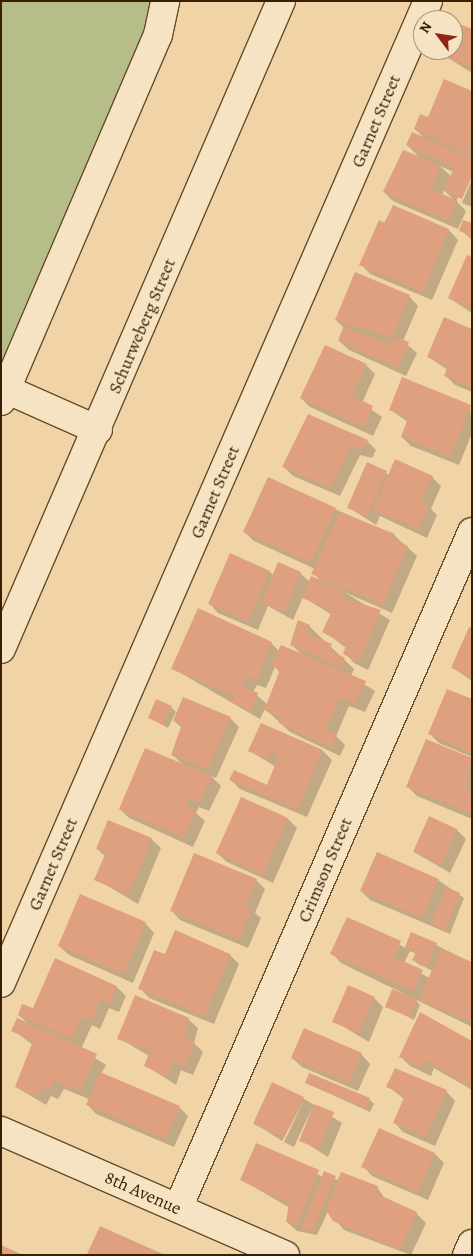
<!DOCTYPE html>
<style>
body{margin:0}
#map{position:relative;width:473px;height:1256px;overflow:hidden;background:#f0d4a5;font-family:Alegreya,serif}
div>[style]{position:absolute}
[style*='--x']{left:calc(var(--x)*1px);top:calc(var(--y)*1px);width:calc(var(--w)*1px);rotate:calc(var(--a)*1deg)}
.green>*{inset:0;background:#b6bd89}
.shadow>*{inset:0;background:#0003}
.building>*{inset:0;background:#dfa080}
.roads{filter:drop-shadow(1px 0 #664c2b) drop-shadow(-1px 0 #664c2b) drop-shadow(0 1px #664c2b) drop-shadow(0 -1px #664c2b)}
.minor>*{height:28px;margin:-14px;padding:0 14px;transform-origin:14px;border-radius:14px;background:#f5e3c4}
span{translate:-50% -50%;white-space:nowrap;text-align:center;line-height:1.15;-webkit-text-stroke:4.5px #f5e3c4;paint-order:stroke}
.street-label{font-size:18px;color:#381e02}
.frame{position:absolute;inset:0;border:2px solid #381e02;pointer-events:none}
.north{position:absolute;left:413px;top:10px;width:50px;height:50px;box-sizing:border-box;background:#f5e3c4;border:1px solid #a99476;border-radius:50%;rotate:301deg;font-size:14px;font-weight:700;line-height:20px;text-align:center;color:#381e02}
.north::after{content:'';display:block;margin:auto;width:18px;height:22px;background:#8f2418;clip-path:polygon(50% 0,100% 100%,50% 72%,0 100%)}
</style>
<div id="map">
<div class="green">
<div style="clip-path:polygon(1px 1px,153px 1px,149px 35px,12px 355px,1px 362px)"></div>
</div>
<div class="shadow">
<div style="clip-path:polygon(456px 23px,472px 31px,472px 73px,442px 54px,453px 50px)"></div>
<div style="clip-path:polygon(evenodd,472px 92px,472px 173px,456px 201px,466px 211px,458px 229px,393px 201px,384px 192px,420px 158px,407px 145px,425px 139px,415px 129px,472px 92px,440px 166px,454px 172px,452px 177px,440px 166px,472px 92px,444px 190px,455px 201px,442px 195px,444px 190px)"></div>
<div style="clip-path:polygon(472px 179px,472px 207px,462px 203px)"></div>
<div style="clip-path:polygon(393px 207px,449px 230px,458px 240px,432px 300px,370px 274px,361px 264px)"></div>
<div style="clip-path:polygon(472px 224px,472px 240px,461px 230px)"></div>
<div style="clip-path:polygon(472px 258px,472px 313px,449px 298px)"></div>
<div style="clip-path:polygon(409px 296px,418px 306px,403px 341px,417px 353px,406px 376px,349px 350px,339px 341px,344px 328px,336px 320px)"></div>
<div style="clip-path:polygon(472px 330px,472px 392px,455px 385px,446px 376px,448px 370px,428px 357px)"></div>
<div style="clip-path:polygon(366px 365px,375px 374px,362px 403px,382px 417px,373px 436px,310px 407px,301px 398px)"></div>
<div style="clip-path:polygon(470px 406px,472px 433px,459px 465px,411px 446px,402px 437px,408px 422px,391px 410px)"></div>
<div style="clip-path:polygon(367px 441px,376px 450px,372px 458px,360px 455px,340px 496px,293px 476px,284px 467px)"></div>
<div style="clip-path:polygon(368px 464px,389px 475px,432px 477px,441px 486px,431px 509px,437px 515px,427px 538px,380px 516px,376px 525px,348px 507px)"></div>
<div style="clip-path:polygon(335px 509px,394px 535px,417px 556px,392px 613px,344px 592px,390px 620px,368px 670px,354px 663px,345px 653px,346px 648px,324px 631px,332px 615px,303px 597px,293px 620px,268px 606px,258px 630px,218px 613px,209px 603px,270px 572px,274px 576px,300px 573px,310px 582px,321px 581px,313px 573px,315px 569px,254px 541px,244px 532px)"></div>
<div style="clip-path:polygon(evenodd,309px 626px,354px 669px,351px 676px,375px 691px,365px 712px,349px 706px,336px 736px,345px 745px,340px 756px,290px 732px,265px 709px,260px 719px,172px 668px,271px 643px,279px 651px,302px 655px,291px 644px,309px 626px,275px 667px,280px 673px,267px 704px,253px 692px,257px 685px,266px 688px,275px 667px)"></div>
<div style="clip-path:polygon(472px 630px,472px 681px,453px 668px)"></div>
<div style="clip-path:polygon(472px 700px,472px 757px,439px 743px,430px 734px)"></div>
<div style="clip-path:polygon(171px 707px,176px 712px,168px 728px,150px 718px)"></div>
<div style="clip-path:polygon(230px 718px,239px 727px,216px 778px,211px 776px,221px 786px,209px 811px,199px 807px,196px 813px,205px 821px,193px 847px,129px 818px,120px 809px,183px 765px,173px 755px,182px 728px,174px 721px)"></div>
<div style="clip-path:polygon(261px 724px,323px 751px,332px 760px,307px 817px,240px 789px,231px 780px,267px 786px,276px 767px,250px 751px)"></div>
<div style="clip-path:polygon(426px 741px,472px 760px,472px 819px,417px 796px,408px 787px)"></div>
<div style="clip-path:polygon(242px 799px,288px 819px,297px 828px,273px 883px,227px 862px,217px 853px)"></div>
<div style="clip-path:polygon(457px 830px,466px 839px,450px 873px,414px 852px)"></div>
<div style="clip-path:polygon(151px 839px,161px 848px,138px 904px,96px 879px,105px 856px,97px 849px)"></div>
<div style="clip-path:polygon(256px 880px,265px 889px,255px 913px,261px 918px,248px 948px,180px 920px,171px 910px)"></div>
<div style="clip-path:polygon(438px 880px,464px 898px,450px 934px,370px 900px,361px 891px)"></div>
<div style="clip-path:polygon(evenodd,348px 919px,406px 948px,412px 933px,472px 963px,472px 1027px,341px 963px,332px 953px,348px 919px,410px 951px,417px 954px,414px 960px,418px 964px,433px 971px,429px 978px,404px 963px,410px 951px)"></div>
<div style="clip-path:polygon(145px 923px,154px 933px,133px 983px,69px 955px,59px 946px)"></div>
<div style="clip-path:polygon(176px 932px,230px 955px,239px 964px,214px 1024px,149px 998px,140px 988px,165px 956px)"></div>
<div style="clip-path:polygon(56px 960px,117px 987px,126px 996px,119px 1012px,109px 1008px,100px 1029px,92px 1025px,81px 1049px,106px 1065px,101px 1074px,179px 1107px,188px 1116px,174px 1147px,96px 1114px,87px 1104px,89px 1099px,64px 1089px,58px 1099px,51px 1096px,46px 1105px,16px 1087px,33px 1045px,13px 1030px,28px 1024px,19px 1015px,34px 1010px)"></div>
<div style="clip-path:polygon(374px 998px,383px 1007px,369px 1042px,334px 1021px)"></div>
<div style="clip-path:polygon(416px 1000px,420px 1005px,414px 1020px,387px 1006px)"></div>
<div style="clip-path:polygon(421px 1013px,472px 1042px,472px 1090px,434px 1068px,431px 1076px,410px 1066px,401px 1057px)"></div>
<div style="clip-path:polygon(188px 1019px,198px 1028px,194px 1043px,203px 1052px,193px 1075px,181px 1070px,176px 1085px,145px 1065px,149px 1056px,119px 1038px)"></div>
<div style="clip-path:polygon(361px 1054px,370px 1064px,358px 1091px,302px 1067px,292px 1058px)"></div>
<div style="clip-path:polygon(306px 1083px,369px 1099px,374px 1104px,370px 1112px)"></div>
<div style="clip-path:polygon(388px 1086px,446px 1091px,455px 1101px,435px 1146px,403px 1132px,394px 1122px,404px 1099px)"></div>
<div style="clip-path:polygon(303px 1098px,342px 1123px,328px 1157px,301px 1140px,312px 1108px,294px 1147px,284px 1142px,304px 1100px,282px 1141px,254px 1123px)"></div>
<div style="clip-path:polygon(257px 1144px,323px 1177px,377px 1187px,385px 1199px,416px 1213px,426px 1223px,411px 1255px,344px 1230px,328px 1211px,317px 1235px,297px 1231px,287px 1222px,290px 1208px,242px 1180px)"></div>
<div style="clip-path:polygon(435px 1154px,444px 1163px,428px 1200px,372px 1176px,363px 1166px)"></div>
<div style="clip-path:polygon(89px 1254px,162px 1255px,90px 1255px)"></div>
</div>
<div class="building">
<div style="clip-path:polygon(455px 22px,472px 29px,472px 68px,441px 55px,443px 50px,453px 50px)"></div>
<div style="clip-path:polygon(444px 79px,472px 91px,470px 155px,414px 129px,420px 114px,428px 117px)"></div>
<div style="clip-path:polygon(412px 132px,472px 158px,472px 176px,462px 199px,444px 191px,454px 168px,406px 145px)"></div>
<div style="clip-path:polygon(403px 150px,441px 165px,431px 189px,458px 201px,448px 221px,383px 192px)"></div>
<div style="clip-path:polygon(393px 205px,449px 229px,423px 292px,359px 265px,379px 220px,385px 223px)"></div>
<div style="clip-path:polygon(463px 220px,472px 223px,472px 236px,459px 231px)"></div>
<div style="clip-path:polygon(467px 255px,472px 257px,472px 309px,448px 298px)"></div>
<div style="clip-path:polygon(355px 272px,410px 295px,392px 338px,335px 320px)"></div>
<div style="clip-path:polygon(444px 317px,472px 329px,472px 388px,444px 376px,448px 366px,427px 357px)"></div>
<div style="clip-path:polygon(343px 327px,392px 344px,397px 337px,409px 342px,397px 368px,338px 341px)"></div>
<div style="clip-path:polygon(325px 345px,367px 364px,352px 396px,373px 406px,364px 427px,300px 398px)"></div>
<div style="clip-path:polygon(402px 377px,471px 405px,450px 457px,401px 437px,408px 418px,389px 410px)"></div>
<div style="clip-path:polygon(308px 414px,368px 440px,362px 449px,351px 446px,331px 488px,282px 467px)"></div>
<div style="clip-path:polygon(395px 459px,433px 476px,421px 502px,429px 505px,418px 529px,373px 510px)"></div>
<div style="clip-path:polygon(367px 462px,387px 471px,367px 517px,347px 508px)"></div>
<div style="clip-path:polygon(268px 477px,336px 508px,311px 563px,243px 532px)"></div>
<div style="clip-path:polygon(340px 512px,395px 534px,393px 539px,408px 546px,383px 605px,311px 574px)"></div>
<div style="clip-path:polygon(230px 553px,270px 571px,248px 621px,208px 604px)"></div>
<div style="clip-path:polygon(278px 562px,301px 572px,284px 612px,261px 602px)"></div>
<div style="clip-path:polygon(311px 576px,344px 590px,341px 597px,381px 610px,359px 662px,343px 654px,346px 645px,322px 632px,332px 611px,302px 598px)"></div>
<div style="clip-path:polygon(198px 608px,272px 642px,257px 680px,247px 676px,242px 686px,258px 693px,251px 711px,230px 702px,234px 696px,171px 669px)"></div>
<div style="clip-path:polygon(298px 620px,310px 625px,307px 633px,332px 644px,330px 650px,345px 658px,341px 668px,290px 645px)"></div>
<div style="clip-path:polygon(469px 627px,472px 628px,472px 677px,451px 668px)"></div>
<div style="clip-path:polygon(281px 645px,366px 681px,356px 704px,340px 698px,326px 730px,337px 734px,331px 748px,279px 723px,279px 717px,264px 710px,280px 670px,271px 665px)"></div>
<div style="clip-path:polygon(447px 689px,472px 699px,472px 752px,428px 734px)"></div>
<div style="clip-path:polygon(183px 697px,231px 717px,207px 770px,171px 755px,182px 724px,173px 721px)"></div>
<div style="clip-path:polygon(156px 699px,172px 706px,163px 725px,148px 718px)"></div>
<div style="clip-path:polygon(261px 723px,323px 750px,298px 809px,229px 780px,234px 770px,267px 785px,279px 755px,271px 752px,268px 760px,248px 751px)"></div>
<div style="clip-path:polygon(426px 739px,472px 758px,466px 789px,472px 792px,472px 814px,406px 787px)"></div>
<div style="clip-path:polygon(145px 748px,212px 776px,200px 802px,189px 798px,186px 806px,196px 811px,184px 838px,119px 809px)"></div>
<div style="clip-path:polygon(241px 797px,288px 818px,263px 875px,216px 853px)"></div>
<div style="clip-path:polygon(429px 816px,457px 829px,441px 865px,413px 852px)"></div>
<div style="clip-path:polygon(108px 820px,152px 838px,128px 895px,94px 880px,106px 852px,96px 849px)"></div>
<div style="clip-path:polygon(377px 852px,439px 879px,422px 918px,360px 891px)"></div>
<div style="clip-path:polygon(194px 853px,257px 879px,245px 905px,252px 908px,239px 940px,170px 911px)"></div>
<div style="clip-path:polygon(446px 887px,460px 893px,446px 930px,431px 924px)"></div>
<div style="clip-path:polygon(80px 894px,146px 922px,124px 974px,58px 946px)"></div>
<div style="clip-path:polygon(347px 917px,401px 941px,394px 957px,423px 970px,413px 991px,330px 954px)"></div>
<div style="clip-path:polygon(175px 930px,230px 954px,205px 1016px,138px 989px,154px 950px,165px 954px)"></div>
<div style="clip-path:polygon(411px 932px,437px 943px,427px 967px,412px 960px,416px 952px,405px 947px)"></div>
<div style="clip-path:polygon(441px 949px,472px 962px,472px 1022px,419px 1000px)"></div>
<div style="clip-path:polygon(55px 958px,117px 986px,110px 1004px,100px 1000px,91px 1021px,82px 1017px,72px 1039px,18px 1015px,22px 1004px,33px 1008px)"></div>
<div style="clip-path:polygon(348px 985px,375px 997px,359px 1033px,332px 1022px)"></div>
<div style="clip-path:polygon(392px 989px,417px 999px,410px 1017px,385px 1007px)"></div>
<div style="clip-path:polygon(135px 995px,189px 1018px,184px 1037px,195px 1042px,184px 1067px,172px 1062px,167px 1077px,144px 1066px,150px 1051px,117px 1039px)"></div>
<div style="clip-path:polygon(420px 1012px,472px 1041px,472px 1088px,425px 1060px,422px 1068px,399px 1057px)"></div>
<div style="clip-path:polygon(17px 1018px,97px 1054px,80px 1091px,54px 1081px,49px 1091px,42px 1087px,37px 1096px,15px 1087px,33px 1041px,11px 1031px)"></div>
<div style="clip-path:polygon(304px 1028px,362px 1053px,349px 1083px,291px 1058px)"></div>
<div style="clip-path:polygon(395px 1068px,447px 1090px,426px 1137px,393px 1123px,405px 1095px,386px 1087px)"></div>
<div style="clip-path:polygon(100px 1072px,180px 1106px,165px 1139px,86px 1105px)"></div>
<div style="clip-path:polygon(309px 1073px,370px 1098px,366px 1108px,305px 1083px)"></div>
<div style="clip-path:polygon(272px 1082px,304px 1097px,284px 1138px,253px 1124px)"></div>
<div style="clip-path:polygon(314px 1104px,334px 1112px,319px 1149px,299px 1141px)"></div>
<div style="clip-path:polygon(379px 1128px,435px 1153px,418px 1192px,361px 1167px)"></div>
<div style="clip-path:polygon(256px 1143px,319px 1170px,297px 1225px,286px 1222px,289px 1204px,240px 1180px)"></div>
<div style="clip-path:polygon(324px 1171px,336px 1176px,312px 1232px,301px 1227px)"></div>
<div style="clip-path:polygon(341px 1172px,378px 1186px,375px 1193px,417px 1212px,400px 1250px,333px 1221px,326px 1210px)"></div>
<div style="clip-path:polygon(100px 1226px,165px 1255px,87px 1254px)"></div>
<div style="clip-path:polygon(1px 1245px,23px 1255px,1px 1255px)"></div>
</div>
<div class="roads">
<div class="minor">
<div style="--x:1;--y:387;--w:106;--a:23.9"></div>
<div style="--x:1;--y:401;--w:398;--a:-66.8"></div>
<div style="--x:158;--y:35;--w:35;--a:-78"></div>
<div style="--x:1;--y:649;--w:706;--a:-66.63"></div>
<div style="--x:1;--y:983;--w:1071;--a:-66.5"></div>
<div style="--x:1;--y:1131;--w:310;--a:23.6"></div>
<div style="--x:178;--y:1208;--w:737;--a:-66.5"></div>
<div style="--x:467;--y:1255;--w:12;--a:-66"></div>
</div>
</div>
<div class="street-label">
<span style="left:376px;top:121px;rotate:-67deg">Garnet Street</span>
<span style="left:142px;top:326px;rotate:-67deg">Schurweberg Street</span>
<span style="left:215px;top:492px;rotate:-67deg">Garnet Street</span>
<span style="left:53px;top:864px;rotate:-67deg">Garnet Street</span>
<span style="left:325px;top:870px;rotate:-67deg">Crimson Street</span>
<span style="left:143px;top:1193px;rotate:24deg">8th Avenue</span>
</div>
<div class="frame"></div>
<div class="north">N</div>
</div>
